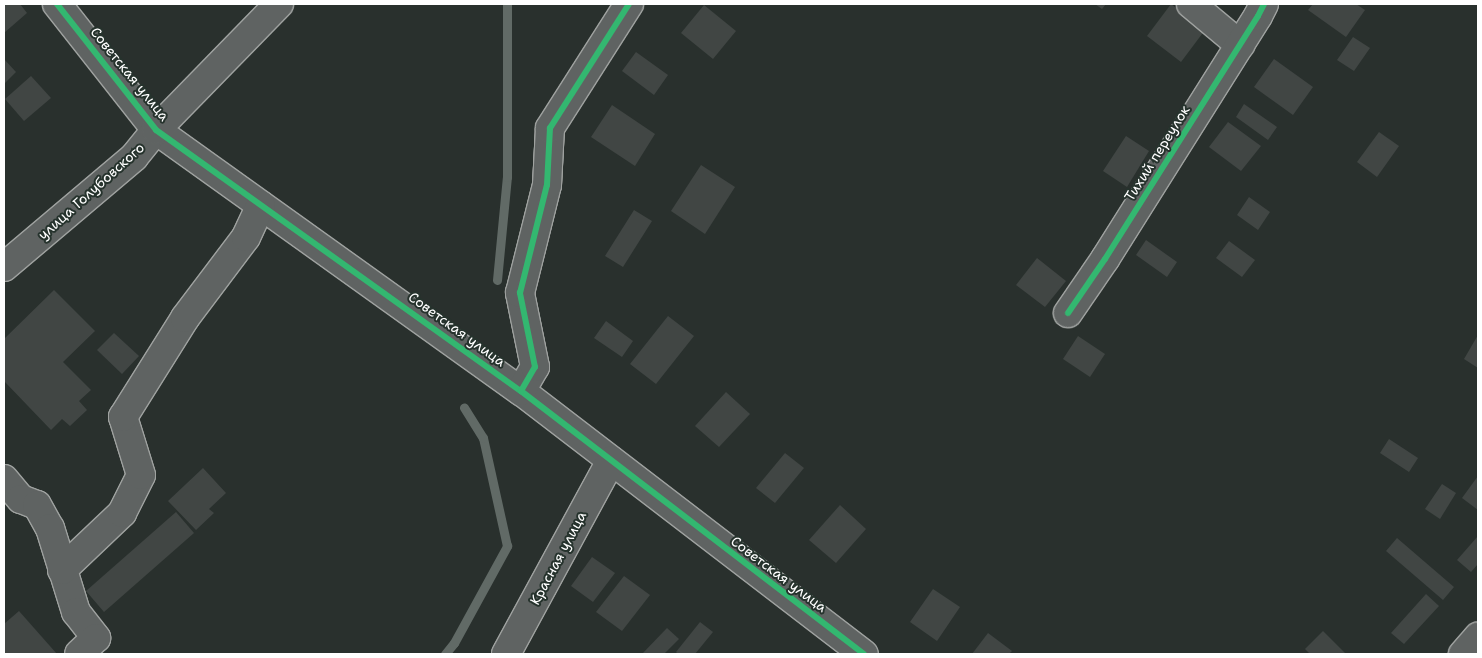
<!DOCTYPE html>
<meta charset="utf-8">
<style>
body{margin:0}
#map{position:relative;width:1482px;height:658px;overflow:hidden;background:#29302d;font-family:"Shantell Sans",sans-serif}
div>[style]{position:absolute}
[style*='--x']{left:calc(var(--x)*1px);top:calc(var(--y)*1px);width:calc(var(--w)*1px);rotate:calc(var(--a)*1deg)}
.stream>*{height:9px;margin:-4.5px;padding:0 4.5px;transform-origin:4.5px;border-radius:4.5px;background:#616a66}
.building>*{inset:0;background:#414644}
.roads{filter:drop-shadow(1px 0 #9fa2a0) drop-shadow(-1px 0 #9fa2a0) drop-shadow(0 1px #9fa2a0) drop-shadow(0 -1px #9fa2a0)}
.minor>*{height:28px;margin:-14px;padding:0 14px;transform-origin:14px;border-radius:14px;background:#5f6362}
.cycleway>*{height:6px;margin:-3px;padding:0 3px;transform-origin:3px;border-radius:3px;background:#33b770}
span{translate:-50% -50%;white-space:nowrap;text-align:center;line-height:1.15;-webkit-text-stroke:4px #26332d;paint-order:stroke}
.street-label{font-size:14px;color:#fff}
.frame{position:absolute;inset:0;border:5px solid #fff;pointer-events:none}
</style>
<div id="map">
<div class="stream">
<div style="--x:497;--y:280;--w:103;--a:-84.5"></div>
<div style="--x:507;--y:177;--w:173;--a:-90"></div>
<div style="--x:445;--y:654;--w:14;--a:-51"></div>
<div style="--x:454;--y:643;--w:111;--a:-61.3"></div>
<div style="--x:507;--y:546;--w:111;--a:-102.5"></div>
<div style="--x:483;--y:438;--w:36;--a:-122"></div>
</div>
<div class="building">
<div style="clip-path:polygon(4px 4px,20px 4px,27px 13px,4px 33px)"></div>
<div style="clip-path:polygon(1095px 4px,1106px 4px,1102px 9px)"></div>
<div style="clip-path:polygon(1171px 4px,1205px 30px,1181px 62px,1147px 36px)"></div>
<div style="clip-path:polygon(1313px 4px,1356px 4px,1365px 10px,1346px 37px,1308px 10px)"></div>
<div style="clip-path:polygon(704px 5px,736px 31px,713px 59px,681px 33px)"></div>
<div style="clip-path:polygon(1353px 37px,1370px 48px,1354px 71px,1337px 60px)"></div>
<div style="clip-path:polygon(636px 52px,668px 75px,654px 95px,622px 71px)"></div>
<div style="clip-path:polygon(4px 59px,16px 72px,4px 84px)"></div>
<div style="clip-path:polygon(1274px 59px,1313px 87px,1293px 115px,1254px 87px)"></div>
<div style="clip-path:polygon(31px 76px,51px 98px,24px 121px,5px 99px)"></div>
<div style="clip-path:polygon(1244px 104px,1277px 127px,1268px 140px,1236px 117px)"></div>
<div style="clip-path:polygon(612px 105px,655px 134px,635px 166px,591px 137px)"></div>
<div style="clip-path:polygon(1228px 122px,1261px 146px,1241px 171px,1209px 147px)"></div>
<div style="clip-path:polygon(1379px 132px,1399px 146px,1377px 177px,1357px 162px)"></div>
<div style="clip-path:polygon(1126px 136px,1149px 151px,1127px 187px,1103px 171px)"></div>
<div style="clip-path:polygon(701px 165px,735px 187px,705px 234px,671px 211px)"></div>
<div style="clip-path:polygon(1249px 197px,1270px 212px,1258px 230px,1237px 215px)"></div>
<div style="clip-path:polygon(634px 210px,652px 221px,623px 267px,605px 256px)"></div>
<div style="clip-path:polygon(1146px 240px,1177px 262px,1167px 277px,1136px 255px)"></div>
<div style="clip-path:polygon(1229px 241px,1255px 260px,1242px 277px,1216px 258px)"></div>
<div style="clip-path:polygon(1037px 258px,1066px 281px,1045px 307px,1016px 285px)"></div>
<div style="clip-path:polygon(54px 290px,95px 331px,63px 362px,91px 390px,79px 401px,87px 410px,70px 426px,62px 419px,51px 430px,4px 381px,4px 339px)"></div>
<div style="clip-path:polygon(668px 316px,694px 336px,656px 384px,630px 364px)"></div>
<div style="clip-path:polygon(606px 321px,633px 341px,622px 357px,594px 338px)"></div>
<div style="clip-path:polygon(114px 333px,139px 356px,122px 374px,97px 350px)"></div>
<div style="clip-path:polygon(1478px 335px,1478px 368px,1464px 359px)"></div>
<div style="clip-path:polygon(1078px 336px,1105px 354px,1090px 377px,1063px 359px)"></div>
<div style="clip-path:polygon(726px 392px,750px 414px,719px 447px,695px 426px)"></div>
<div style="clip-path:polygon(1389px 439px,1418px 458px,1409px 472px,1380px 453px)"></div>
<div style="clip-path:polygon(785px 453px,804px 468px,775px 503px,756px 488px)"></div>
<div style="clip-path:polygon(203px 468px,226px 493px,209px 509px,214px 513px,196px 530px,168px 501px)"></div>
<div style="clip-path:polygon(1478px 476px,1478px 510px,1462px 498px)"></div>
<div style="clip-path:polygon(1442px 484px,1456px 493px,1440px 519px,1425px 509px)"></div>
<div style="clip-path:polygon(840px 505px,866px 529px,836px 563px,809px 540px)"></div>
<div style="clip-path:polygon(176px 512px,194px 533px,104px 612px,86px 591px)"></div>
<div style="clip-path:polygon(1478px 536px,1478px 564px,1471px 572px,1457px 560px)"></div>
<div style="clip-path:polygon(1397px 538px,1454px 587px,1443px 600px,1386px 551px)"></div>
<div style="clip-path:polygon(592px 557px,615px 573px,593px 602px,571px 586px)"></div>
<div style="clip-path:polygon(624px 576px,650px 595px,622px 631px,596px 612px)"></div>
<div style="clip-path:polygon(933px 589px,960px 607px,937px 641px,910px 622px)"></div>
<div style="clip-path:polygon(1426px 594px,1439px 606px,1404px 644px,1391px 633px)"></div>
<div style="clip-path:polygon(19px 611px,57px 654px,4px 654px,4px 624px)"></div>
<div style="clip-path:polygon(700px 622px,713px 632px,695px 654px,678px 654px,676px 652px)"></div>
<div style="clip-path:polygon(667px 628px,679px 639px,664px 654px,642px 654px)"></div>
<div style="clip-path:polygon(1323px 631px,1346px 654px,1310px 654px,1305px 649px)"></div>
<div style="clip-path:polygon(988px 633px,1012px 651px,1009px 654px,972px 654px)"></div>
</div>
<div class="roads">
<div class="minor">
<div style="--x:57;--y:4;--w:160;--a:51.8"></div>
<div style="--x:156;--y:130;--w:449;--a:35.6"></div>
<div style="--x:521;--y:391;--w:432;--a:37.5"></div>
<div style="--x:1191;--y:4;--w:64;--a:39.9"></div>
<div style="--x:4;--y:267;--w:170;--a:-40.2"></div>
<div style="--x:134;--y:157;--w:35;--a:-51"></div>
<div style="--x:156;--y:130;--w:176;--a:-45.7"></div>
<div style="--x:1068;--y:313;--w:65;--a:-55.6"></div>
<div style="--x:1105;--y:259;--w:287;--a:-57.8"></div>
<div style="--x:1258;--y:16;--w:13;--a:-63"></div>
<div style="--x:521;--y:391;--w:28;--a:-60"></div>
<div style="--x:535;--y:367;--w:76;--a:-101.5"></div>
<div style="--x:520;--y:293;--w:111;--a:-76"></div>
<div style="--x:547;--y:185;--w:57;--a:-87"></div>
<div style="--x:550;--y:128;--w:147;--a:-57.5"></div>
<div style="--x:4;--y:479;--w:26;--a:50"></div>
<div style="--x:21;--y:499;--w:17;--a:21"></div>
<div style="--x:37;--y:505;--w:26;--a:61"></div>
<div style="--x:50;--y:528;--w:88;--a:72.8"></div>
<div style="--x:76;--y:612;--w:33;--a:52"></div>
<div style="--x:96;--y:638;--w:23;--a:137"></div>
<div style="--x:62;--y:570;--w:83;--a:-43.5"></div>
<div style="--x:122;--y:513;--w:42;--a:-63.4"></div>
<div style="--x:141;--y:475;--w:61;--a:-107.2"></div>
<div style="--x:123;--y:417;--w:117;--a:-57.9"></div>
<div style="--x:185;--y:318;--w:101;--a:-53"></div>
<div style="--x:246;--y:237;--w:35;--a:-65"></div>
<div style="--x:506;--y:654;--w:220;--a:-61.5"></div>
<div style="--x:1463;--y:654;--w:23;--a:-49"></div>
</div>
</div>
<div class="cycleway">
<div style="--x:57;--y:4;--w:160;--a:51.8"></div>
<div style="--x:156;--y:130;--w:449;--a:35.6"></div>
<div style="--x:521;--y:391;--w:432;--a:37.5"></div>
<div style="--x:1068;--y:313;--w:65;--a:-55.6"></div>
<div style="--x:1105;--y:259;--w:287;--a:-57.8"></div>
<div style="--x:1258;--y:16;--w:13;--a:-63"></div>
<div style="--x:521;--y:391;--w:28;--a:-60"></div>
<div style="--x:535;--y:367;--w:76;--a:-101.5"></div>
<div style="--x:520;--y:293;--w:111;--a:-76"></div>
<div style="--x:547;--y:185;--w:57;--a:-87"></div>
<div style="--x:550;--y:128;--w:147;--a:-57.5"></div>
</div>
<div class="street-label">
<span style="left:130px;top:74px;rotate:51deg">Советская улица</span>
<span style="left:1157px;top:153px;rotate:-58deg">Тихий переулок</span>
<span style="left:91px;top:191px;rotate:-42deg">улица Голубовского</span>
<span style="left:457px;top:329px;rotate:36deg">Советская улица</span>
<span style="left:558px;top:558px;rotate:-62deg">Красная улица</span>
<span style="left:779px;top:574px;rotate:37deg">Советская улица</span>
</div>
<div class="frame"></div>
</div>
